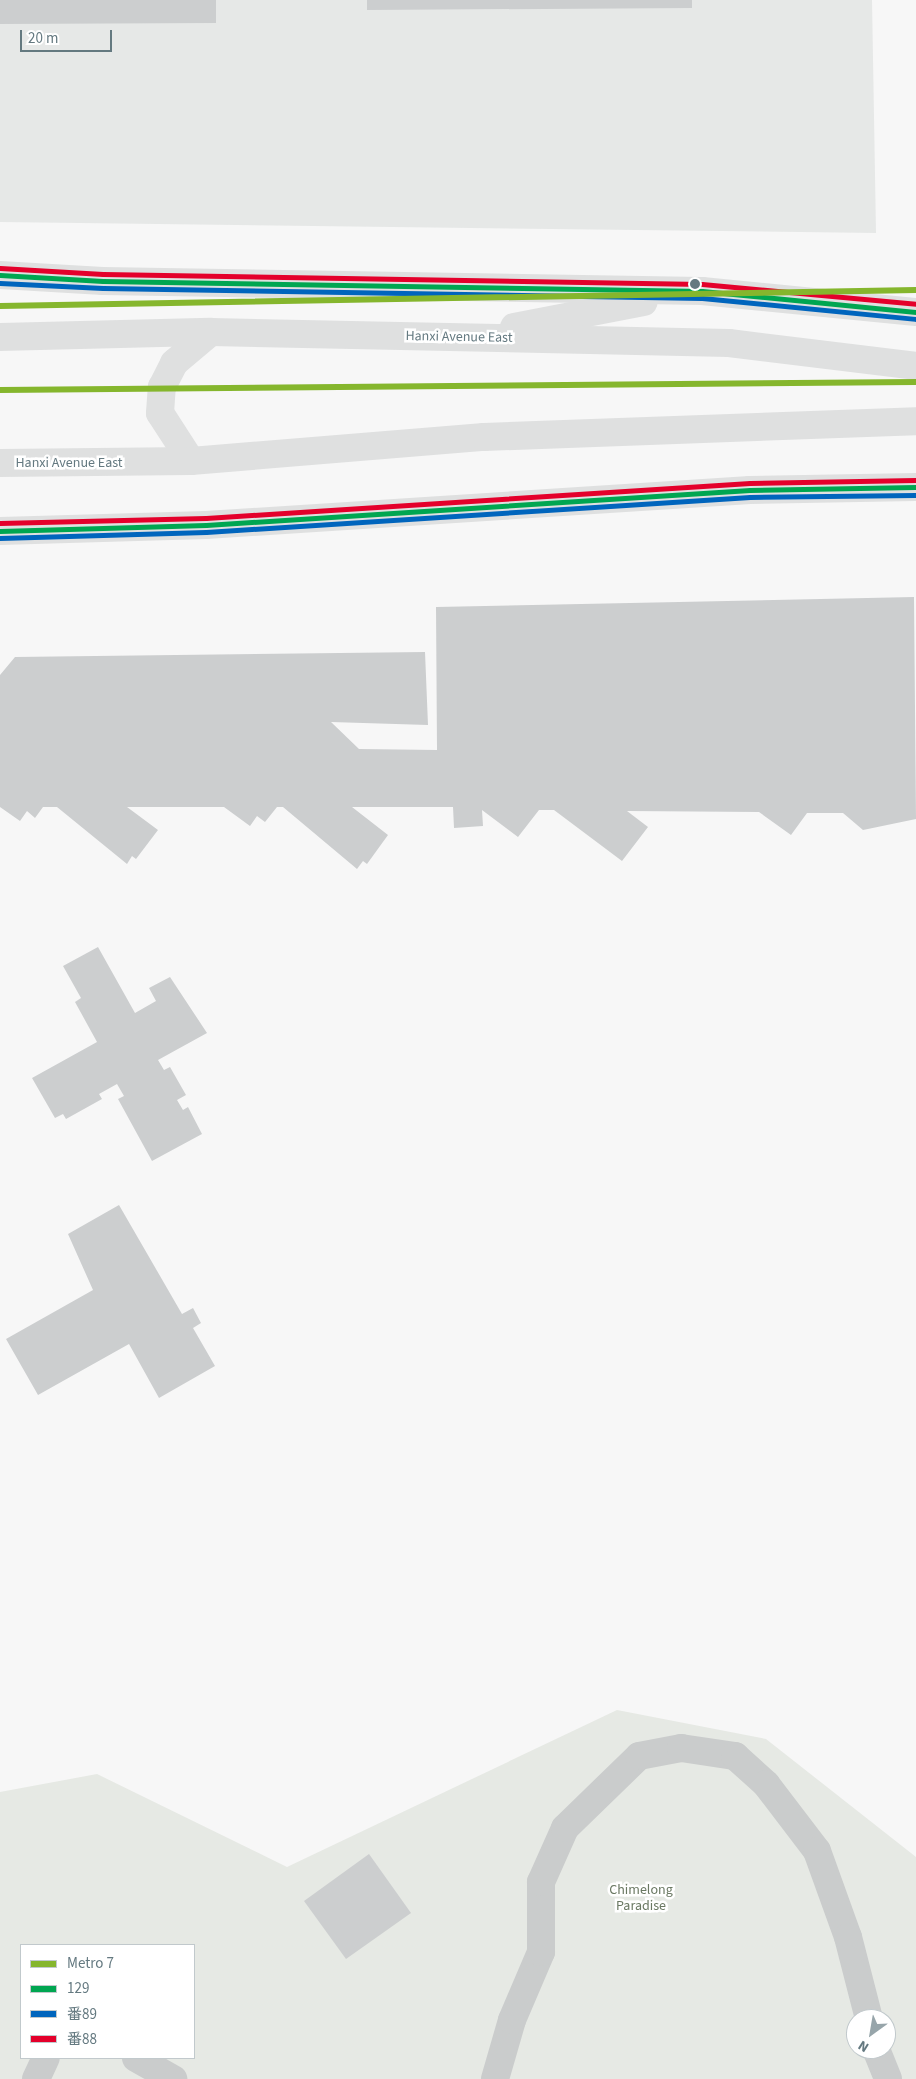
<!DOCTYPE html>
<meta charset="utf-8">
<style>
body{margin:0}
#map{position:relative;width:916px;height:2079px;overflow:hidden;background:#f7f7f7;font-family:"Source Sans 3","Noto Sans SC",sans-serif}
div>[style]{position:absolute}
[style*='--x']{left:calc(var(--x)*1px);top:calc(var(--y)*1px);width:calc(var(--w)*1px);rotate:calc(var(--a)*1deg)}
.built>*{inset:0;background:#e6e8e7}
.green>*{inset:0;background:#e6e9e4}
.building>*{inset:0;background:#cccecf}
.street>*{height:28px;margin:-14px;padding:0 14px;transform-origin:14px;border-radius:14px;background:#cacccc}
.primary>*{height:28px;margin:-14px;padding:0 14px;transform-origin:14px;border-radius:14px;background:#dfe0e0}
.bus-1>*{height:5px;margin:-2.5px;padding:0 2.5px;transform-origin:2.5px;border-radius:2.5px;background:#00a651}
.bus-2>*{height:5px;margin:-2.5px;padding:0 2.5px;transform-origin:2.5px;border-radius:2.5px;background:#0065bd}
.bus-3>*{height:5px;margin:-2.5px;padding:0 2.5px;transform-origin:2.5px;border-radius:2.5px;background:#e4002b}
.metro-1>*{height:6px;margin:-3px;padding:0 3px;transform-origin:3px;border-radius:3px;background:#85b62d}
.dots>*{width:14px;height:14px;translate:-50% -50%;box-sizing:border-box;border:2px solid #fff;border-radius:50%}
span{translate:-50% -50%;white-space:nowrap;text-align:center;line-height:1.15;-webkit-text-stroke:5px #fff;paint-order:stroke}
.street-label{font-size:14px;color:#647980}
.park-label{font-size:14px;color:#6a7862}
.legend{position:absolute;left:20px;top:1944px;width:175px;height:115px;box-sizing:border-box;background:#fff;border:1px solid #c1c9cc;margin:0;padding:6px 9px;list-style:none;font-size:15px;color:#647980}
.legend li{display:flex;align-items:center;gap:10px;height:25px}
.legend b{width:25px;border:1px solid #c1c9cc}
.north{position:absolute;left:846px;top:2009px;width:50px;height:50px;box-sizing:border-box;background:#fff;border:1px solid #c1c9cc;border-radius:50%;rotate:212deg;font-size:14px;font-weight:700;line-height:20px;text-align:center;color:#647980}
.north::after{content:'';display:block;margin:auto;width:18px;height:22px;background:#97a5aa;clip-path:polygon(50% 0,100% 100%,50% 72%,0 100%)}
.scale{position:absolute;left:20px;top:30px;width:92px;height:22px;box-sizing:border-box;border:2px solid #647980;border-top:0;padding-left:6px;font-size:15px;line-height:18px;white-space:nowrap;color:#647980;-webkit-text-stroke:4px #fff;paint-order:stroke}
</style>
<div id="map">
<div class="built">
<div style="clip-path:polygon(0 0,872px 0,876px 233px,0 222px)"></div>
</div>
<div class="green">
<div style="clip-path:polygon(evenodd,617px 1710px,766px 1739px,916px 1857px,916px 2079px,0 2079px,0 1792px,97px 1774px,287px 1867px,617px 1710px,21px 1945px,194px 1945px,194px 2058px,21px 2058px,21px 1945px,617px 1710px,856px 2019px,886px 2019px,886px 2049px,856px 2049px,856px 2019px)"></div>
</div>
<div class="building">
<div style="clip-path:polygon(0 0,216px 0,216px 23px,0 24px)"></div>
<div style="clip-path:polygon(367px 0,692px 0,692px 8px,367px 10px)"></div>
<div style="clip-path:polygon(914px 597px,916px 819px,863px 830px,843px 813px,807px 813px,791px 835px,759px 812px,627px 811px,648px 827px,622px 861px,554px 810px,539px 810px,518px 837px,482px 810px,483px 826px,454px 828px,453px 807px,352px 807px,388px 835px,367px 864px,363px 861px,357px 869px,283px 807px,277px 807px,265px 822px,257px 816px,250px 826px,224px 807px,127px 807px,158px 830px,136px 859px,132px 856px,127px 864px,57px 807px,43px 807px,35px 818px,27px 811px,20px 821px,0 807px,0 675px,15px 657px,425px 652px,428px 725px,331px 722px,359px 749px,437px 750px,436px 607px)"></div>
<div style="clip-path:polygon(98px 947px,135px 1013px,156px 1001px,149px 988px,170px 977px,207px 1033px,158px 1060px,164px 1070px,170px 1067px,186px 1095px,177px 1100px,183px 1110px,188px 1107px,202px 1134px,152px 1161px,118px 1099px,124px 1096px,117px 1084px,99px 1094px,102px 1099px,66px 1119px,63px 1114px,55px 1118px,32px 1078px,97px 1042px,75px 1002px,81px 998px,63px 966px)"></div>
<div style="clip-path:polygon(119px 1205px,182px 1314px,193px 1308px,201px 1323px,193px 1328px,215px 1366px,159px 1398px,129px 1344px,38px 1395px,6px 1339px,93px 1290px,68px 1234px)"></div>
<div style="clip-path:polygon(369px 1854px,411px 1913px,346px 1959px,304px 1901px)"></div>
</div>
<div class="street">
<div style="--x:876;--y:2049;--w:32;--a:68"></div>
<div style="--x:136;--y:2058;--w:43;--a:29.6"></div>
<div style="--x:36;--y:2079;--w:23;--a:-65"></div>
<div style="--x:495;--y:2079;--w:61;--a:-73.9"></div>
<div style="--x:512;--y:2020;--w:74;--a:-66.9"></div>
<div style="--x:541;--y:1952;--w:70;--a:-90"></div>
<div style="--x:541;--y:1882;--w:59;--a:-66"></div>
<div style="--x:565;--y:1828;--w:103;--a:-44.2"></div>
<div style="--x:639;--y:1756;--w:43;--a:-10.8"></div>
<div style="--x:681;--y:1748;--w:55;--a:8.4"></div>
<div style="--x:735;--y:1756;--w:42;--a:42.1"></div>
<div style="--x:766;--y:1784;--w:84;--a:52.7"></div>
<div style="--x:817;--y:1851;--w:91;--a:70.2"></div>
<div style="--x:848;--y:1937;--w:85;--a:75.6"></div>
</div>
<div class="primary">
<div style="--x:0;--y:275;--w:103;--a:3.3"></div>
<div style="--x:103;--y:281;--w:599;--a:0.96"></div>
<div style="--x:702;--y:291;--w:215;--a:5.6"></div>
<div style="--x:514;--y:327;--w:132;--a:-10.9"></div>
<div style="--x:0;--y:337;--w:211;--a:-1.4"></div>
<div style="--x:211;--y:332;--w:518;--a:1.22"></div>
<div style="--x:729;--y:343;--w:188;--a:7"></div>
<div style="--x:191;--y:461;--w:57;--a:-122.9"></div>
<div style="--x:160;--y:413;--w:26;--a:-86"></div>
<div style="--x:162;--y:387;--w:27;--a:-63"></div>
<div style="--x:174;--y:363;--w:48;--a:-40"></div>
<div style="--x:0;--y:463;--w:191;--a:-0.6"></div>
<div style="--x:191;--y:461;--w:294;--a:-4.7"></div>
<div style="--x:484;--y:437;--w:432;--a:-2.1"></div>
<div style="--x:0;--y:531;--w:206;--a:-1.7"></div>
<div style="--x:206;--y:525;--w:545;--a:-3.68"></div>
<div style="--x:750;--y:490;--w:166;--a:-1"></div>
</div>
<div class="bus-1">
<div style="--x:0;--y:275;--w:103;--a:3.3"></div>
<div style="--x:103;--y:281;--w:599;--a:0.96"></div>
<div style="--x:702;--y:291;--w:215;--a:5.6"></div>
<div style="--x:0;--y:531;--w:206;--a:-1.7"></div>
<div style="--x:206;--y:525;--w:545;--a:-3.68"></div>
<div style="--x:750;--y:490;--w:166;--a:-1"></div>
</div>
<div class="bus-2">
<div style="--x:0;--y:283;--w:103;--a:2.8"></div>
<div style="--x:103;--y:288;--w:599;--a:0.96"></div>
<div style="--x:702;--y:298;--w:214;--a:5.6"></div>
<div style="--x:0;--y:538;--w:206;--a:-1.7"></div>
<div style="--x:206;--y:532;--w:545;--a:-3.68"></div>
<div style="--x:750;--y:497;--w:166;--a:-0.7"></div>
</div>
<div class="bus-3">
<div style="--x:0;--y:268;--w:103;--a:3.3"></div>
<div style="--x:103;--y:274;--w:599;--a:0.96"></div>
<div style="--x:702;--y:284;--w:215;--a:5.3"></div>
<div style="--x:0;--y:523;--w:206;--a:-1.4"></div>
<div style="--x:206;--y:518;--w:545;--a:-3.68"></div>
<div style="--x:750;--y:483;--w:166;--a:-1"></div>
</div>
<div class="metro-1">
<div style="--x:0;--y:306;--w:916;--a:-1"></div>
<div style="--x:0;--y:390;--w:916;--a:-0.5"></div>
</div>
<div class="dots">
<div style="left:695px;top:284px;background:#647980"></div>
</div>
<div class="street-label">
<span style="left:459px;top:337px;rotate:1deg">Hanxi Avenue East</span>
<span style="left:69px;top:463px">Hanxi Avenue East</span>
</div>
<div class="park-label">
<span style="left:641px;top:1898px">Chimelong<br>Paradise</span>
</div>
<ul class="legend">
<li><b style="height:6px;background:#85b62d"></b>Metro 7</li>
<li><b style="height:6px;background:#00a651"></b>129</li>
<li><b style="height:6px;background:#0065bd"></b>番89</li>
<li><b style="height:6px;background:#e4002b"></b>番88</li>
</ul>
<div class="north">N</div>
<div class="scale">20 m</div>
</div>
